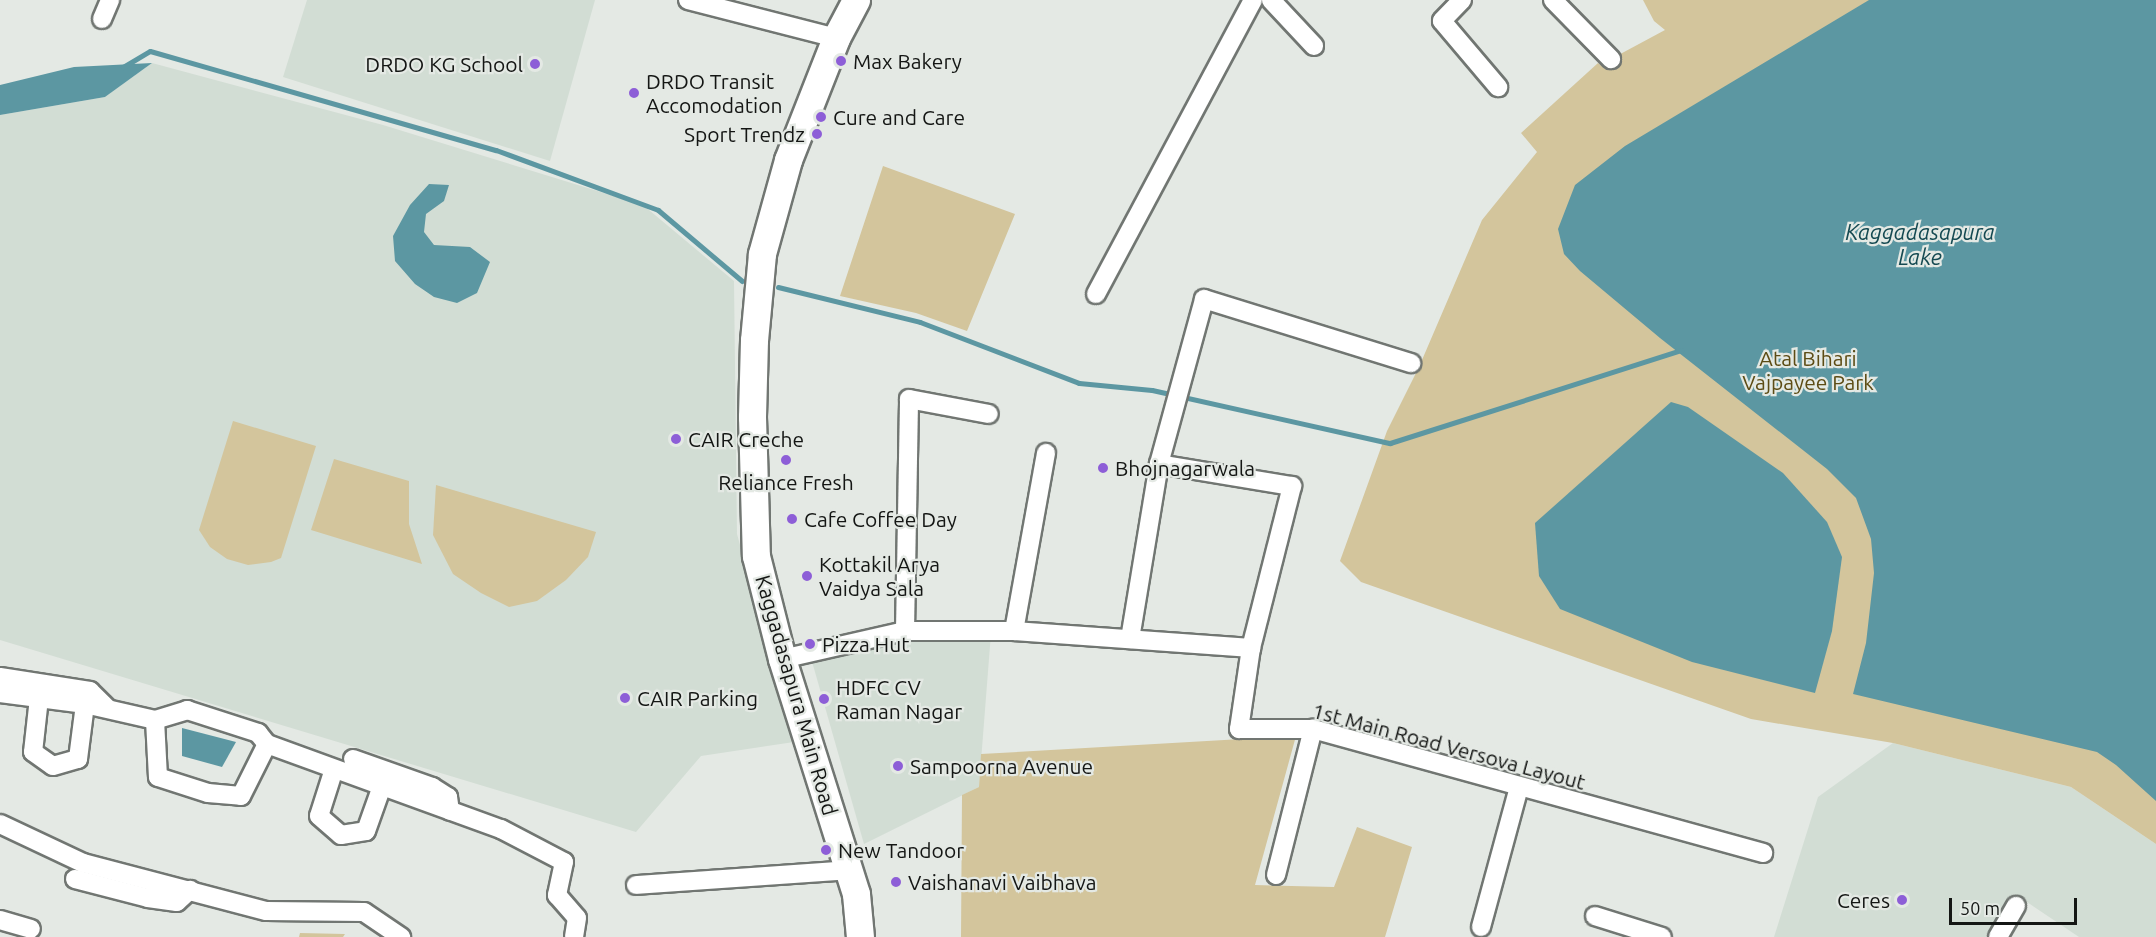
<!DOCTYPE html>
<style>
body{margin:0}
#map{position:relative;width:2156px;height:937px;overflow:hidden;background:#e4e9e4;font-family:Ubuntu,sans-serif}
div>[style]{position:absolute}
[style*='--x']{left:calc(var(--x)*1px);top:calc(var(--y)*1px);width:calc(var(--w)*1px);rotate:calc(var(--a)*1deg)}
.built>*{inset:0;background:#d2ddd4}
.green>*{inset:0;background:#d3c59c}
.water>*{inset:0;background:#5c97a2}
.stream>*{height:5px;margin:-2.5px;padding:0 2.5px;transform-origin:2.5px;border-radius:2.5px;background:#5c97a2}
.roads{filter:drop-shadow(2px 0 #717672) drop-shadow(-2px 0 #717672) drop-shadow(0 2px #717672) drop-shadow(0 -2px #717672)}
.street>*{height:18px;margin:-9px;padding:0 9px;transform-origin:9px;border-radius:9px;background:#fff}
.secondary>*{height:27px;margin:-13.5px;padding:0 13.5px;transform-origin:13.5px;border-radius:13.5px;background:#fff}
.dots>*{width:16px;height:16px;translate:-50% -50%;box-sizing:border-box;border:3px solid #e4e9e4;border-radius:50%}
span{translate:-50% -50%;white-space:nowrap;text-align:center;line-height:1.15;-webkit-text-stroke:4.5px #e4e9e4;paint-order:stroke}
.poi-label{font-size:21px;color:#141614}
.left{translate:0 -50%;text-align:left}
.right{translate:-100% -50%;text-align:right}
.park-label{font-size:21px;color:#5d4c15}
.street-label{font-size:21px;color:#141614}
.water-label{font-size:22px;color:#154a52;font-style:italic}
.scale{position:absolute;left:1949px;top:898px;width:128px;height:27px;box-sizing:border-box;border:3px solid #141614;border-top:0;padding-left:8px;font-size:18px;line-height:21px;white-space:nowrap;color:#141614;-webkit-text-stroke:4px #e4e9e4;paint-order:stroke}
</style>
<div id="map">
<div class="built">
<div style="clip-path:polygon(307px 0,595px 0,550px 161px,283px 77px)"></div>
<div style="clip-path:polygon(152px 63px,383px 125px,643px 205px,734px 281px,737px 534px,794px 742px,701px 756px,636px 832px,0 640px,0 115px,105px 97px)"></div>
<div style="clip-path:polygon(991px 633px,979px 787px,864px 844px,811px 658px,906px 636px)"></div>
<div style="clip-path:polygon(1893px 743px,2071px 787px,2156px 844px,2156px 937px,2079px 937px,2018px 896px,1994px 937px,1774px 937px,1818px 797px)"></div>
</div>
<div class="green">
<div style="clip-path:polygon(1643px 0,2156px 0,2156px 844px,2071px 787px,1893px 743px,1751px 719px,1361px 582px,1340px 561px,1387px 431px,1419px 367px,1482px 220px,1537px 152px,1521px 133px,1598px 63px,1603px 67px,1611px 59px,1665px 30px,1654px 21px)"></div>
<div style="clip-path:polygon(883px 166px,1015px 214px,967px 331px,916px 313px,840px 296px)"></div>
<div style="clip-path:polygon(233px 421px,316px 446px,281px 558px,271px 562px,248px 565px,227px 559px,210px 547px,199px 530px)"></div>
<div style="clip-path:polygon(334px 459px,409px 481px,409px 524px,422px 564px,311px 530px)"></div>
<div style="clip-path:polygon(436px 485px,596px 532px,588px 557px,566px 580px,537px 601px,509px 607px,481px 593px,453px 574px,433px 535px)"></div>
<div style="clip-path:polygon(1296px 736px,1255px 885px,1334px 887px,1357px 827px,1412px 847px,1385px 937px,961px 937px,962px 795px,979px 787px,981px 754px)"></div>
<div style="clip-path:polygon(300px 933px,345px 934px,343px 937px,299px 937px)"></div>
</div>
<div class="water">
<div style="clip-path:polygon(1869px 0,2156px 0,2156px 801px,2116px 765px,2097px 752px,1853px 694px,1866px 643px,1874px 573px,1871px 539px,1856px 498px,1827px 469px,1660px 338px,1580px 271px,1564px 254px,1558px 229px,1575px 185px,1625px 146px)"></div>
<div style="clip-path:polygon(152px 63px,105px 97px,0 115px,0 85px,74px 67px)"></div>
<div style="clip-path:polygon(429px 184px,449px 185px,444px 201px,426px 214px,424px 232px,434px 245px,470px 247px,490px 262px,477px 293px,457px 303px,434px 297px,415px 284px,395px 261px,393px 236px,410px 205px)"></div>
<div style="clip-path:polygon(1671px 402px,1688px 407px,1783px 473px,1827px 522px,1842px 557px,1832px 631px,1815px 693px,1692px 662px,1560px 609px,1539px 576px,1535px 523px)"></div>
<div style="clip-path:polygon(182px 728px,236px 742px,222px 767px,182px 756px)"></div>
</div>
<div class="stream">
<div style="--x:123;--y:67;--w:31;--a:-31"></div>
<div style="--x:150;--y:51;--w:360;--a:16"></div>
<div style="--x:496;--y:150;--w:173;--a:20.3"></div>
<div style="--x:658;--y:210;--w:110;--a:40.2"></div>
<div style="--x:778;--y:287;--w:146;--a:13.8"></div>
<div style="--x:920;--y:322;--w:170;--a:21"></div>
<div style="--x:1079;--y:383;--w:73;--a:5.5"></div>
<div style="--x:1152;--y:390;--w:244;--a:12.6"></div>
<div style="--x:1390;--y:443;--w:306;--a:-17.7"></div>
</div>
<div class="roads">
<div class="street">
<div style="--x:688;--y:0;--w:153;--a:14.4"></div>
<div style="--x:1271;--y:0;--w:63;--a:46.9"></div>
<div style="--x:1462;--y:0;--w:29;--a:134"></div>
<div style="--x:1442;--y:21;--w:87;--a:49.7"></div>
<div style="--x:1553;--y:0;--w:83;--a:45.5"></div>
<div style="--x:102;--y:19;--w:21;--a:-67"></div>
<div style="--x:1096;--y:294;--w:333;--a:-61.9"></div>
<div style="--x:1159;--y:464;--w:135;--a:9.4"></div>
<div style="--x:1292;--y:486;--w:167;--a:104.2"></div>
<div style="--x:905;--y:631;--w:232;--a:-89"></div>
<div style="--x:909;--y:399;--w:81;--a:10.6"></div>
<div style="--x:1014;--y:631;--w:181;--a:-79.8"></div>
<div style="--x:1130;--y:639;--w:177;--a:-80.6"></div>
<div style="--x:1159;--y:464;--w:171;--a:-74.7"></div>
<div style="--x:1204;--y:299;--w:217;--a:17.2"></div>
<div style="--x:782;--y:659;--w:126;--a:-12.8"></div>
<div style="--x:905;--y:631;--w:109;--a:0"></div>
<div style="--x:1014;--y:631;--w:238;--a:4.1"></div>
<div style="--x:1251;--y:648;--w:82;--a:98.4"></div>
<div style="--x:1239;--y:729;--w:74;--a:0"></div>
<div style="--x:1313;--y:729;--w:467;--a:15.4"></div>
<div style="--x:0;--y:677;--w:91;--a:8.8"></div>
<div style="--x:90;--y:691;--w:24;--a:45"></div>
<div style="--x:0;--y:693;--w:86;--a:7.4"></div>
<div style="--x:85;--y:704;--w:72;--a:12.9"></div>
<div style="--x:155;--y:720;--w:34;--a:-17"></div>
<div style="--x:187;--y:710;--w:75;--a:17.9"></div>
<div style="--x:258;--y:733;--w:14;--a:51"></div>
<div style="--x:267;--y:744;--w:249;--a:20"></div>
<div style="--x:501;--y:829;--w:71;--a:27.6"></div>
<div style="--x:564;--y:862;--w:34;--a:102"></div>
<div style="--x:557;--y:895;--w:30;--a:49"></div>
<div style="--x:577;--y:918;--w:19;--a:99"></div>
<div style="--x:39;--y:698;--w:54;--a:96.3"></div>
<div style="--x:33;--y:752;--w:24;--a:35"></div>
<div style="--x:53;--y:766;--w:26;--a:-16"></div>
<div style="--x:78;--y:759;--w:55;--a:-82.7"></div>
<div style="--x:155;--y:720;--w:57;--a:87"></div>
<div style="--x:158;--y:777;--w:52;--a:17.7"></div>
<div style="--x:208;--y:793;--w:33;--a:5"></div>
<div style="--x:241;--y:796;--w:58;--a:-63.4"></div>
<div style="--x:353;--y:759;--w:84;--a:19.5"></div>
<div style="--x:432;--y:787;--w:19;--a:32"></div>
<div style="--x:448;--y:797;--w:14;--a:82"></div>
<div style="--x:334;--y:769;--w:49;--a:107.7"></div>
<div style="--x:319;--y:816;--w:29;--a:41"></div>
<div style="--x:341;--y:835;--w:25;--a:-9"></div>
<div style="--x:366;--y:831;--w:48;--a:-70.4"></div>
<div style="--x:0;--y:824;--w:92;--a:25.2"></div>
<div style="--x:83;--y:863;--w:189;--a:14.7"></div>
<div style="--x:266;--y:911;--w:98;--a:0.6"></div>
<div style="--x:364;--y:912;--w:45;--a:34"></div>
<div style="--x:1276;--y:875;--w:151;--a:-75.8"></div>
<div style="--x:75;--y:879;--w:75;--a:14.6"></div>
<div style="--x:148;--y:898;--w:29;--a:8"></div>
<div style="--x:177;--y:902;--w:18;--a:-43"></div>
<div style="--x:636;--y:885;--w:214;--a:-4"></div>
<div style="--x:1595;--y:916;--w:70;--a:17.4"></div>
<div style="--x:0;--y:920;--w:32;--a:16"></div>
<div style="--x:1481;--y:927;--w:145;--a:-74.8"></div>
<div style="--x:1998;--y:937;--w:36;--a:-60"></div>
</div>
<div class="secondary">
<div style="--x:856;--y:0;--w:43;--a:117.8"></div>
<div style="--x:836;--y:38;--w:131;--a:111.5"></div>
<div style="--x:788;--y:160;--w:98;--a:105.5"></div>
<div style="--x:762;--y:254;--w:86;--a:95.3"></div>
<div style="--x:754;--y:340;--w:77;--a:91.5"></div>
<div style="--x:752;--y:417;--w:139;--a:88.4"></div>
<div style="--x:756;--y:556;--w:106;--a:75.8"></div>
<div style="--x:782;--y:659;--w:246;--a:72.5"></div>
<div style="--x:856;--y:894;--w:43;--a:84.7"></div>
</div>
</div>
<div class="dots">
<div style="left:841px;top:61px;background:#8d5ed7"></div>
<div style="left:535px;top:64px;background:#8d5ed7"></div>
<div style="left:634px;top:93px;background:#8d5ed7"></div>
<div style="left:821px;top:117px;background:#8d5ed7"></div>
<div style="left:817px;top:134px;background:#8d5ed7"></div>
<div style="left:676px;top:439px;background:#8d5ed7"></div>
<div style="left:786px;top:460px;background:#8d5ed7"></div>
<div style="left:1103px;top:468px;background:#8d5ed7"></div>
<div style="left:792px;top:519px;background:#8d5ed7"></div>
<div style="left:807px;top:576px;background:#8d5ed7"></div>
<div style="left:810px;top:644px;background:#8d5ed7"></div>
<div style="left:625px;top:698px;background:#8d5ed7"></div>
<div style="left:824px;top:699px;background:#8d5ed7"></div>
<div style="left:898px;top:766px;background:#8d5ed7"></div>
<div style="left:826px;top:850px;background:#8d5ed7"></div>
<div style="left:896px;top:882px;background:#8d5ed7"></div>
<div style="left:1902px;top:900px;background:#8d5ed7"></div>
</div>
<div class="poi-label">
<span class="left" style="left:853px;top:61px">Max Bakery</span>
<span class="right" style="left:523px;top:64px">DRDO KG School</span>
<span class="left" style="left:646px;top:93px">DRDO Transit<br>Accomodation</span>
<span class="left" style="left:833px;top:117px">Cure and Care</span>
<span class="right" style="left:805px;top:134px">Sport Trendz</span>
<span class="left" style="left:688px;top:439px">CAIR Creche</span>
<span class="left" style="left:1115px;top:468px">Bhojnagarwala</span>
<span style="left:786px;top:482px">Reliance Fresh</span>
<span class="left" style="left:804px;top:519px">Cafe Coffee Day</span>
<span class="left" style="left:819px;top:576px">Kottakil Arya<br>Vaidya Sala</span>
<span class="left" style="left:822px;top:644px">Pizza Hut</span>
<span class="left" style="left:836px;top:699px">HDFC CV<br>Raman Nagar</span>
<span class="left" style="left:637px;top:698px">CAIR Parking</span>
<span class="left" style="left:910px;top:766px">Sampoorna Avenue</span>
<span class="left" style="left:838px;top:850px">New Tandoor</span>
<span class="left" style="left:908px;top:882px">Vaishanavi Vaibhava</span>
<span class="right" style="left:1890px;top:900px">Ceres</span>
</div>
<div class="park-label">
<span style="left:1808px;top:370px">Atal Bihari<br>Vajpayee Park</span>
</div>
<div class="street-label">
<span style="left:797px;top:695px;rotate:74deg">Kaggadasapura Main Road</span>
<span style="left:1449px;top:746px;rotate:15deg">1st Main Road Versova Layout</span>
</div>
<div class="water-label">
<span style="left:1920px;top:244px">Kaggadasapura<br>Lake</span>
</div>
<div class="scale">50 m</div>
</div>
